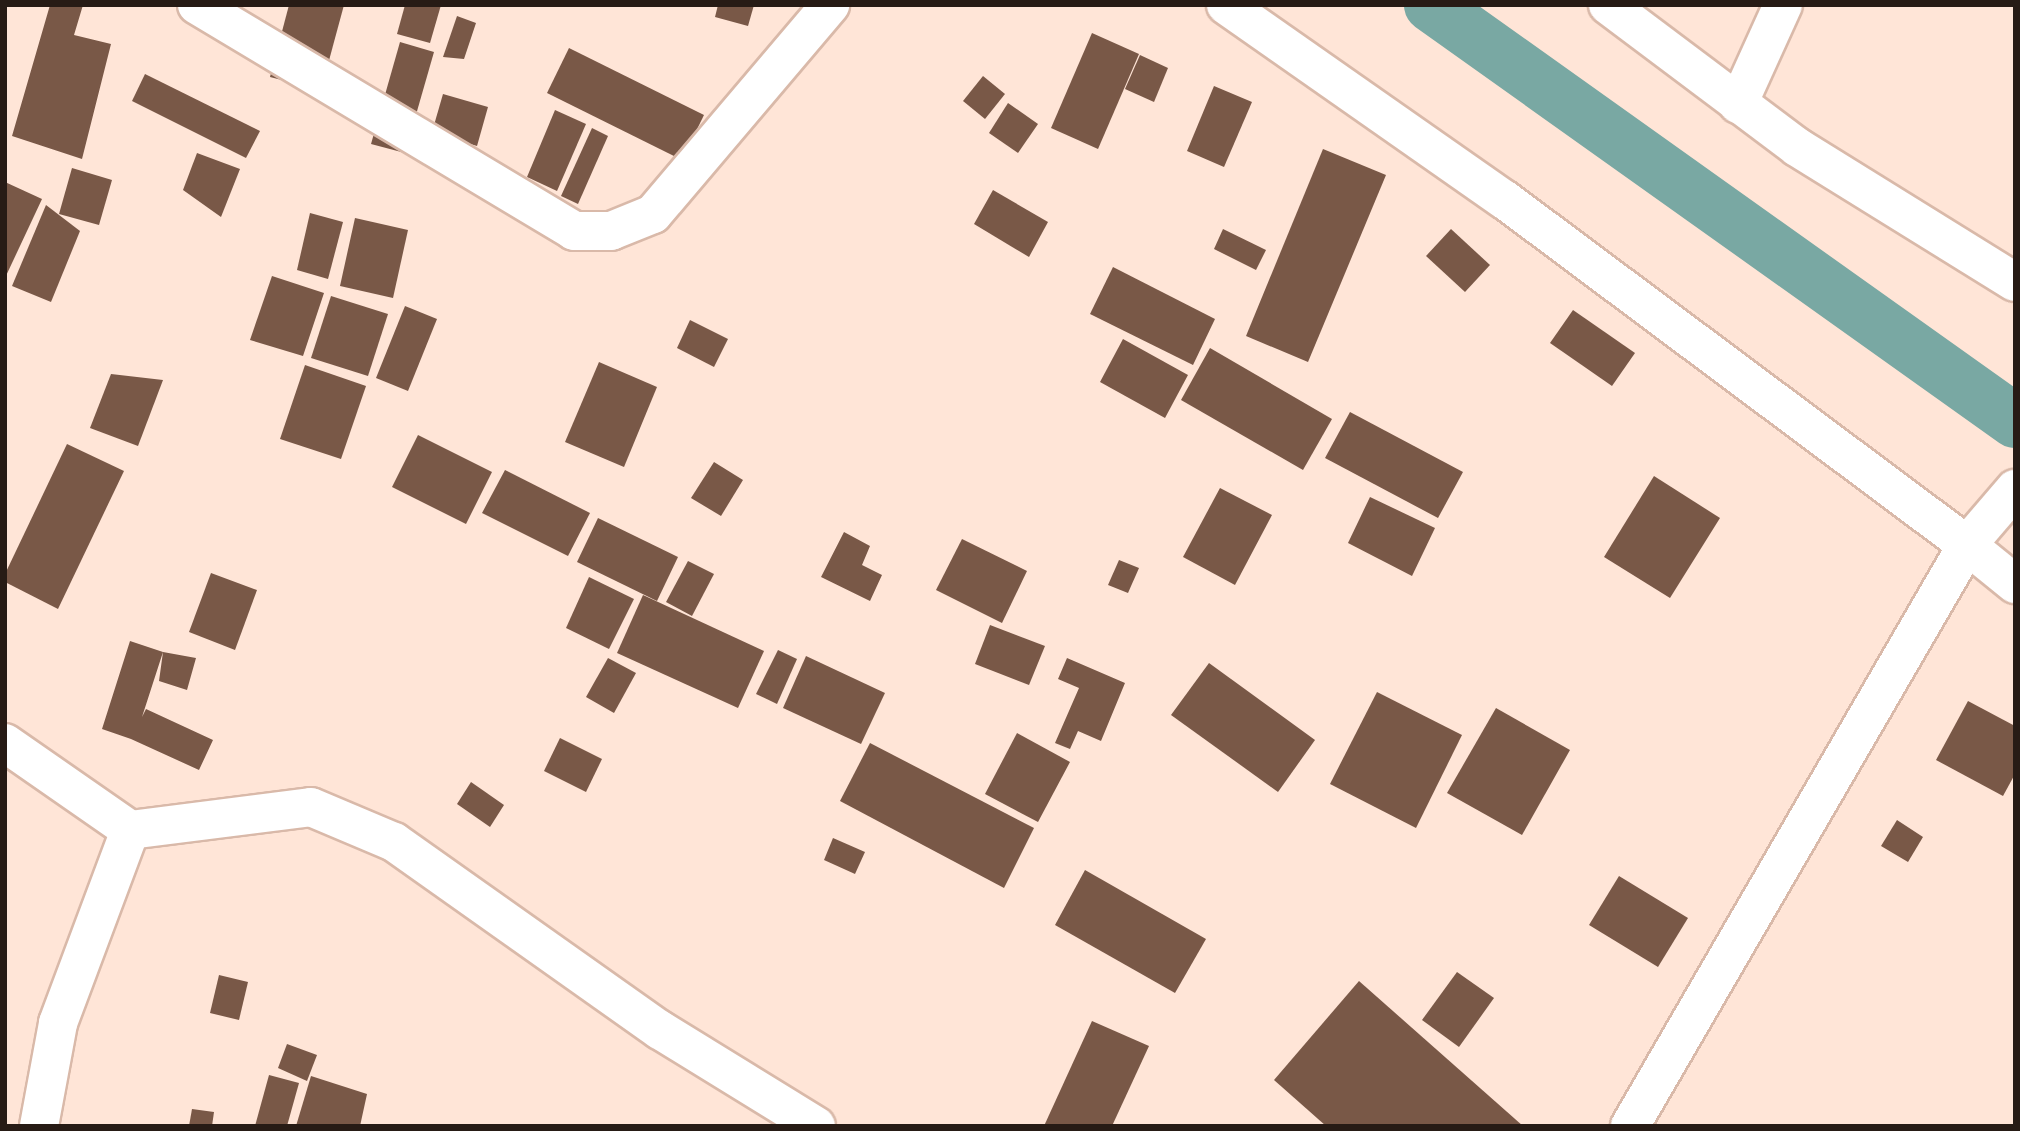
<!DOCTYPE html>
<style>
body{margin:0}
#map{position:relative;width:2020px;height:1131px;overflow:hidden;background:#ffe5d7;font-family:Cabin,sans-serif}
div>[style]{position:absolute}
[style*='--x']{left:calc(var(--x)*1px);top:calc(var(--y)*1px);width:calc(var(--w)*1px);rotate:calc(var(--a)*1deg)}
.canal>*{height:54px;margin:-27px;padding:0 27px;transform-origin:27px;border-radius:27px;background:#79a8a3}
.building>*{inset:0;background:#795847}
.roads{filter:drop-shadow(2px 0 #d9b9a9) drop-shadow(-2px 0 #d9b9a9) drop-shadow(0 2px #d9b9a9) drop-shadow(0 -2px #d9b9a9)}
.street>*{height:38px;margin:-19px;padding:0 19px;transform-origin:19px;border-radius:19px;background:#fff}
span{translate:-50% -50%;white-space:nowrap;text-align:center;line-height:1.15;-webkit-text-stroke:7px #ffe5d7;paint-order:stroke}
.frame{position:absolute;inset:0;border:7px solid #271b15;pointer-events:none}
</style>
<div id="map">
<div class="canal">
<div style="--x:1431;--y:5;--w:717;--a:35.46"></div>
</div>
<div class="building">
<div style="clip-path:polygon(50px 5px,83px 5px,74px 35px,111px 44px,82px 159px,12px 136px)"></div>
<div style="clip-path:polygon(289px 5px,344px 5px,321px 90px,270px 77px)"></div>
<div style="clip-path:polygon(405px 5px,441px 5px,430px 43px,397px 34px)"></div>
<div style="clip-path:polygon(718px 5px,754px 5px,748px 26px,715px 17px)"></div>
<div style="clip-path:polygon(457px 16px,476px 23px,464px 59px,443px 57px)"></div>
<div style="clip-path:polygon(1092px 33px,1139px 54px,1098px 149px,1051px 128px)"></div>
<div style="clip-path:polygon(400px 42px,434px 52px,405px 153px,371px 144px)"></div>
<div style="clip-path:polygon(569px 48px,704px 115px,682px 160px,547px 93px)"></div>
<div style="clip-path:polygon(1140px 55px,1168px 68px,1154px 102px,1125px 89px)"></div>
<div style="clip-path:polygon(145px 74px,260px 131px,246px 158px,132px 101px)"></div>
<div style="clip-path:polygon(983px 76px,1005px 94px,985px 119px,963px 101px)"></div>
<div style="clip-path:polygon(1214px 86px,1252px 102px,1224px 167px,1187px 151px)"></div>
<div style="clip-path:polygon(443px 94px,488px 107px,477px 146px,432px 132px)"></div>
<div style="clip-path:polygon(1008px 103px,1038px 124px,1018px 153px,989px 133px)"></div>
<div style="clip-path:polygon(555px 110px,586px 124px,557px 191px,527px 177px)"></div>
<div style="clip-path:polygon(592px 128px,608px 136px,578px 204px,561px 196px)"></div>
<div style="clip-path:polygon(1323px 149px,1386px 175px,1308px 362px,1246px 336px)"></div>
<div style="clip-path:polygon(197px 153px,240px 169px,221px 217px,183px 190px)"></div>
<div style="clip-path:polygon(72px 168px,112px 180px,99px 225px,59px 214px)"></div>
<div style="clip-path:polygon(5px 182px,42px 199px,5px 278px)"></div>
<div style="clip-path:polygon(993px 190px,1048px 222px,1029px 257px,974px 224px)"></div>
<div style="clip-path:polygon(46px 205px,80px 231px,51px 302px,12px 286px)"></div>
<div style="clip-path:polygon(310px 213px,343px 222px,328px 279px,297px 270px)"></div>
<div style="clip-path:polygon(355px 218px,408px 230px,393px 298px,340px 286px)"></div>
<div style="clip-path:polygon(1223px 229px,1266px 250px,1256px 270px,1214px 249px)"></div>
<div style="clip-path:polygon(1451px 229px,1490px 265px,1465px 292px,1426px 256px)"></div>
<div style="clip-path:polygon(1113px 267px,1215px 319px,1193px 365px,1090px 314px)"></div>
<div style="clip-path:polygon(272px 276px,324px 293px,303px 356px,250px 340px)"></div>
<div style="clip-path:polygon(331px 296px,388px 314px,368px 376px,311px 358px)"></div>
<div style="clip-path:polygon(405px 306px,437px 319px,408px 391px,376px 378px)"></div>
<div style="clip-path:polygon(1573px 310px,1635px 353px,1612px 386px,1550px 343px)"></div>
<div style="clip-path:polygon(690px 320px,728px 339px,714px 367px,677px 348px)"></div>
<div style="clip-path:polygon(1123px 339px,1188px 375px,1165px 418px,1100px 382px)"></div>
<div style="clip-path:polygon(1210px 348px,1332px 419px,1303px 470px,1181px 400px)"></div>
<div style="clip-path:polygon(599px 362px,657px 387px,624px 467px,565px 442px)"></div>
<div style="clip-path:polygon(305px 365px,366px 386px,341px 459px,280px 439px)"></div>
<div style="clip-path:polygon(111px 374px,163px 380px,138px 446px,90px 428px)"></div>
<div style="clip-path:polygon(1350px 412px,1463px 472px,1438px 518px,1325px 458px)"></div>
<div style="clip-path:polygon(418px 435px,492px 472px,466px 524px,392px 487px)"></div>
<div style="clip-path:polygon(67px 444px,124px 471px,58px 609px,5px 582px,5px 574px)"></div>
<div style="clip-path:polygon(714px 462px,743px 480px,721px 516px,691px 498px)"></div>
<div style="clip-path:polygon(505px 470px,590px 513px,568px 556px,482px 513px)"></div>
<div style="clip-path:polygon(1654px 476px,1720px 518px,1670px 598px,1604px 557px)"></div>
<div style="clip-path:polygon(1220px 488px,1272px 515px,1235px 585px,1183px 557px)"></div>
<div style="clip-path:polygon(1370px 497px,1435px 528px,1412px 576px,1348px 543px)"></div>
<div style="clip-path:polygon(598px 518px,678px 557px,657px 601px,577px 562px)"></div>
<div style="clip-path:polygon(844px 532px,870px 546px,862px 565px,882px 575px,870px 601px,821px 577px)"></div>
<div style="clip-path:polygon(962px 539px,1027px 571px,1002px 623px,936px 590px)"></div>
<div style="clip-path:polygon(1119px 560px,1139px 568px,1128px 593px,1108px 585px)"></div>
<div style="clip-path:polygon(688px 561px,714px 574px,692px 616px,666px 602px)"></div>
<div style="clip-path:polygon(211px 573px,257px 590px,235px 650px,189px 632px)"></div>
<div style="clip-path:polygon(589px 577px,634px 599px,609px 649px,566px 628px)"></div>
<div style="clip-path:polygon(643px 595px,764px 651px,738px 708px,617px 653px)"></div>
<div style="clip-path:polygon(990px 625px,1045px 646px,1029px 685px,975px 664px)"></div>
<div style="clip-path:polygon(130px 641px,163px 652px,196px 658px,187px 690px,159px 681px,163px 652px,142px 717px,146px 709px,213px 740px,199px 770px,131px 739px,102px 729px)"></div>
<div style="clip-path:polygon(778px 650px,797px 659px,777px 704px,756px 694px)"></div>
<div style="clip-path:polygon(806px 656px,885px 693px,861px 744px,783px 708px)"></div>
<div style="clip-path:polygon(608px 658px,636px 673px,614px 713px,586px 697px)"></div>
<div style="clip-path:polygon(1067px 658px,1125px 683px,1101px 741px,1078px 731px,1070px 749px,1055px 743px,1079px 688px,1058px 679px)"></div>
<div style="clip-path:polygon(1209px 663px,1315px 740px,1278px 792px,1171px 715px)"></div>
<div style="clip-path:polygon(1377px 692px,1462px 735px,1416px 828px,1330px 784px)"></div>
<div style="clip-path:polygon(1968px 701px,2015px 726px,2015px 774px,2003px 796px,1936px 760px)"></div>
<div style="clip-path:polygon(1496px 708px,1570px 750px,1522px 835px,1447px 793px)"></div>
<div style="clip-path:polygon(1017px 733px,1070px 762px,1038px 822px,985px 794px)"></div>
<div style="clip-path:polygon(560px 738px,602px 759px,586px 792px,544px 771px)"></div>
<div style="clip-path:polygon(870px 743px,1034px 828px,1004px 888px,840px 801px)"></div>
<div style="clip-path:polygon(471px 782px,504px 805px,490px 827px,457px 804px)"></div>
<div style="clip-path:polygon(1897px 820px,1923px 837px,1908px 862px,1881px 846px)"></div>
<div style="clip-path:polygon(833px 838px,865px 852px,855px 874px,824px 860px)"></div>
<div style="clip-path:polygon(1085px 870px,1206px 939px,1175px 993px,1055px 925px)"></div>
<div style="clip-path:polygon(1619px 876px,1688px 918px,1658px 967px,1589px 925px)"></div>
<div style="clip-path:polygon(1457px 972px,1494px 998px,1459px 1047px,1422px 1020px)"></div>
<div style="clip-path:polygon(219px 975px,248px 982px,239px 1020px,210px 1013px)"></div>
<div style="clip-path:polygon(1359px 981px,1523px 1126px,1326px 1126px,1274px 1080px)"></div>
<div style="clip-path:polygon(1092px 1021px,1149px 1046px,1112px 1126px,1044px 1126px)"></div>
<div style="clip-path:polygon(287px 1044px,317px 1055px,307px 1081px,278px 1068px)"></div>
<div style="clip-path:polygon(269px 1075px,299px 1083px,287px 1126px,255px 1126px)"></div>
<div style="clip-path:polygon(311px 1076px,367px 1094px,360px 1126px,296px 1126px)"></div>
<div style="clip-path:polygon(192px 1109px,214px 1112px,212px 1126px,189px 1126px)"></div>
</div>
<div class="roads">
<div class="street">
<div style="--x:197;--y:5;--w:440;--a:30.9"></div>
<div style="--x:574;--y:231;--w:37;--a:0"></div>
<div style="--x:611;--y:231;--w:45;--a:-22"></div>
<div style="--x:653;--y:214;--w:274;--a:-49.7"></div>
<div style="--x:1226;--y:5;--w:340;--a:35"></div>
<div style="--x:1505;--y:200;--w:577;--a:36.75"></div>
<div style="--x:1967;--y:545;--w:62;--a:39.1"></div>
<div style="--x:1608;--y:5;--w:236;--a:36.9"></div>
<div style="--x:1797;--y:147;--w:256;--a:31.8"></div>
<div style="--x:1738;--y:104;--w:109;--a:-65.6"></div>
<div style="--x:5;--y:743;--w:152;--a:34.8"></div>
<div style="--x:130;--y:830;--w:182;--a:-7.2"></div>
<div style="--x:311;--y:807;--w:90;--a:22.9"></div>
<div style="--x:394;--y:842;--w:326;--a:35.3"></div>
<div style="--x:660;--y:1030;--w:183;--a:31.6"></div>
<div style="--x:39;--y:1126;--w:105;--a:-79.5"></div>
<div style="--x:58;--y:1023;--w:206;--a:-69.5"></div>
<div style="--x:1630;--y:1126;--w:672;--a:-59.88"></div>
<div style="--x:1967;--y:545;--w:74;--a:-49.4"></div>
</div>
</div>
<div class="frame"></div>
</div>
